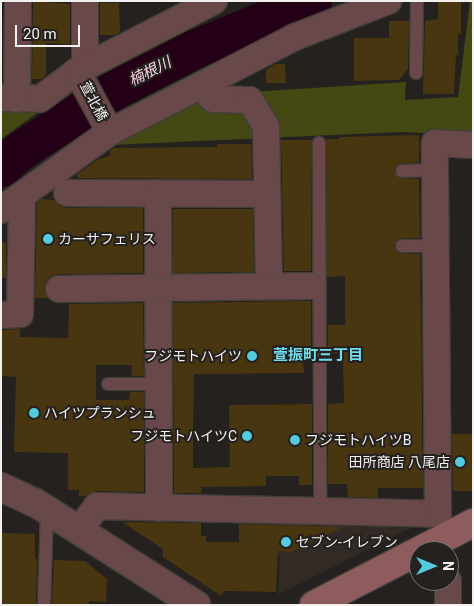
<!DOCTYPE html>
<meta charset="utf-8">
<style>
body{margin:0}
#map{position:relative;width:474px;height:606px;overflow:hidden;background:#24211f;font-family:Roboto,"Noto Sans JP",sans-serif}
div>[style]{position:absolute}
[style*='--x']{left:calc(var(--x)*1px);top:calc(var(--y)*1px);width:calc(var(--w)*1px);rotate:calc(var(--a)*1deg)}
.built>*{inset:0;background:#322a25}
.green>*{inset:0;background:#444813}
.river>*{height:39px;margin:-19.5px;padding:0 19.5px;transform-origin:19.5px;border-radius:19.5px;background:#240016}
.building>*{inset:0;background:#483610}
.roads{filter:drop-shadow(1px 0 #413e3c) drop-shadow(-1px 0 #413e3c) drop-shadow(0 1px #413e3c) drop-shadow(0 -1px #413e3c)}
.service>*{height:12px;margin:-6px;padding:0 6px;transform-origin:6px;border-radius:6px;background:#684848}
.minor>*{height:26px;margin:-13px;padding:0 13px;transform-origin:13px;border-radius:13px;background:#684848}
.tertiary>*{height:28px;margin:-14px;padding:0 14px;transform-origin:14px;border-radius:14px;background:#684848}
.secondary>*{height:28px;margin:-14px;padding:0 14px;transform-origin:14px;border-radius:14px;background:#8f5c5d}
.dots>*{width:14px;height:14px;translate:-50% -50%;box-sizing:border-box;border:2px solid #24211f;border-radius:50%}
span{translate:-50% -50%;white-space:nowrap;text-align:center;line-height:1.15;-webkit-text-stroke:4px #24211f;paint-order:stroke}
.street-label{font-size:14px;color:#f3f1f0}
.poi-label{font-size:14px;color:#f3f1f0}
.left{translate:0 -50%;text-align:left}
.right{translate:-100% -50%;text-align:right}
.water-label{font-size:15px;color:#fdd5e9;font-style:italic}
.neighbourhood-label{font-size:15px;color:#73dced;font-weight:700}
.frame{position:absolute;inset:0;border:2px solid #f3f1f0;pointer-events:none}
.north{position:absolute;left:409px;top:541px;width:50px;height:50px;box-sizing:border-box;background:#24211f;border:1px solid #777473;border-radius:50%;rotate:90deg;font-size:14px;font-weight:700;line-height:20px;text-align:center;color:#f3f1f0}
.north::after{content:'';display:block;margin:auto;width:18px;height:22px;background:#54cadd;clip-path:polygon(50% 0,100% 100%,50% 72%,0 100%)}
.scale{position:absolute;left:15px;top:25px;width:65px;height:22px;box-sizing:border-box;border:2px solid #f3f1f0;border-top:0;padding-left:6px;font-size:15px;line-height:18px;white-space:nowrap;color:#f3f1f0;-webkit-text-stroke:4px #24211f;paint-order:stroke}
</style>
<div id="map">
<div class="built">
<div style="clip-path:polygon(257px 519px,414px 526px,278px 595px,280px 556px,257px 555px)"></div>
</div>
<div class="green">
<div style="clip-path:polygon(470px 1px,473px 1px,473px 135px,402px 132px,111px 145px,214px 88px,221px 94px,406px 82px,405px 100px,458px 97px)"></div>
<div style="clip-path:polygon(1px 110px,40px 111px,1px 139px)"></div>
</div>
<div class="river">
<div style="--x:1;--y:167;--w:28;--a:-41"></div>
<div style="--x:22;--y:149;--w:107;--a:-32.8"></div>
<div style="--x:112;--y:91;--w:94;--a:-27.1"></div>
<div style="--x:196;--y:48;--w:125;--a:-22.1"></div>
</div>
<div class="building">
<div style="clip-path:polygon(33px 1px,70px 4px,70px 44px,46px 43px,46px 75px,42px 79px,32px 79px)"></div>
<div style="clip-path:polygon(438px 1px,461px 1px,461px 34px,458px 34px,458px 55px,456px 55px,454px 94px,423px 94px,425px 21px,438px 19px)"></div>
<div style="clip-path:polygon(100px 3px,119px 3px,120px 32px,115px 35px,100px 35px)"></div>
<div style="clip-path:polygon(389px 21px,409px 21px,408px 69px,399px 80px,354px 81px,354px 38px,389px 38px)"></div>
<div style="clip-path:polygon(275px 64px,285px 64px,286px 83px,266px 83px,266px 70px)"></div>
<div style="clip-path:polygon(419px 135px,419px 162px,398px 164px,394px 171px,399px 178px,419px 179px,420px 238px,398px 239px,394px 246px,398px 253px,420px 254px,423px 488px,378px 488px,378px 498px,348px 497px,347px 484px,328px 484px,328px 404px,344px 403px,343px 360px,341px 360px,341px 353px,328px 353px,328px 325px,345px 325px,345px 276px,327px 277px,326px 139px,339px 139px,339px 137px)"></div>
<div style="clip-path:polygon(281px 140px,312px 140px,311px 271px,284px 271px)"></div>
<div style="clip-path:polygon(217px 144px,251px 144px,252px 179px,77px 178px,77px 174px,99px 159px,110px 156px,110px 150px,113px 148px,217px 147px)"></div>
<div style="clip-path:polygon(42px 199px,54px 200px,59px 206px,67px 208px,143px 208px,143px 273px,58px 274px,51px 276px,46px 282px,44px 290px,48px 298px,35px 298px,37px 203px)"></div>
<div style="clip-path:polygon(173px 209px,253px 209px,254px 272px,173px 273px)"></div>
<div style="clip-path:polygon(1px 242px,6px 243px,6px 278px,1px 278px)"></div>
<div style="clip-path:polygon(311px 301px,311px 353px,303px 353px,304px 373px,194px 374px,193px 429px,193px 468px,230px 467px,229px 405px,312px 404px,312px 485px,299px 485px,299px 476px,266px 476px,266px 486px,201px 487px,201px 493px,174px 493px,173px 303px)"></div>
<div style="clip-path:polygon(143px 303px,144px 376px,131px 376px,132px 365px,96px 365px,96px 400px,129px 400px,130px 392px,144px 392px,144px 492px,97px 491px,86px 496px,79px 496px,79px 490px,68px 490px,68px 453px,14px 452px,16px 377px,1px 376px,1px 330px,20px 329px,20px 337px,68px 338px,69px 304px)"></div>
<div style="clip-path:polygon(452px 434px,473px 434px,473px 491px,453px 491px)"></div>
<div style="clip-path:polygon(122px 522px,201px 523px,201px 536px,206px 536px,206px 542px,239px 542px,239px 524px,343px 527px,291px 552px,278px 551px,276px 592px,224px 591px,221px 596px,163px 557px,163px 549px)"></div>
<div style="clip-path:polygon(1px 533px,35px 534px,35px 559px,37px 559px,36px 604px,1px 604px)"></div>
<div style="clip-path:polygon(54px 560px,85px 561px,107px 579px,106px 602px,89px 601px,89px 605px,52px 605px)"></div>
</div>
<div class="roads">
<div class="service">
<div style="--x:416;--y:73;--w:72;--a:-89.2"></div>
<div style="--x:319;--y:143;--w:369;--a:89.8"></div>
<div style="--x:402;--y:171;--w:32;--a:-2"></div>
<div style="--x:402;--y:246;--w:33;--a:0"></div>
<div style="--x:108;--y:384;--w:51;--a:0"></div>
<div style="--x:44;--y:605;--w:95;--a:-88.2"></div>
</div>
<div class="minor">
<div style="--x:85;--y:67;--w:66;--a:-90"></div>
<div style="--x:77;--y:71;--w:69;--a:61.6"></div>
<div style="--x:200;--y:86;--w:18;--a:45"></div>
<div style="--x:213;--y:99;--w:37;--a:2"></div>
<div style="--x:250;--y:100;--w:31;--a:59"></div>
<div style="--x:266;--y:127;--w:159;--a:88.9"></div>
<div style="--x:1;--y:98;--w:39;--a:1"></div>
<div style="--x:40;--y:99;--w:46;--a:-37.1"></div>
<div style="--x:77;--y:71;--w:154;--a:-27.1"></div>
<div style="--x:17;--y:99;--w:98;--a:-89.4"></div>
<div style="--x:67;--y:193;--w:200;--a:0.3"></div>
<div style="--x:158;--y:193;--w:315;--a:89.8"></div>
<div style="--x:1;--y:210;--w:134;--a:-35.6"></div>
<div style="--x:110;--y:132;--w:208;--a:-27.2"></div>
<div style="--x:295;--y:37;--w:100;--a:-21.2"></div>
<div style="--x:59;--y:289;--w:251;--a:-0.7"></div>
<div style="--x:1;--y:315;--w:19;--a:-3"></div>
<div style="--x:20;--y:314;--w:118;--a:-89"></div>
<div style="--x:79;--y:530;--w:30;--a:-53"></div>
<div style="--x:97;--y:506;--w:341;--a:1.3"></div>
<div style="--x:438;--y:514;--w:371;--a:-90.5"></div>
<div style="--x:435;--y:143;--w:38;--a:3"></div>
<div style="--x:448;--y:605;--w:24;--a:-90"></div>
</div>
<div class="tertiary">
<div style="--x:1;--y:487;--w:38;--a:25"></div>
<div style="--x:36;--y:503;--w:190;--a:32.5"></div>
</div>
<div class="secondary">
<div style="--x:314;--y:605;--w:179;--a:-27.3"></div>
</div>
</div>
<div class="dots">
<div style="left:48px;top:239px;background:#54cadd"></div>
<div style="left:252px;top:356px;background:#54cadd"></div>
<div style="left:34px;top:413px;background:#54cadd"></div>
<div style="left:247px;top:436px;background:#54cadd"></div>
<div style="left:295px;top:440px;background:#54cadd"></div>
<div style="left:460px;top:462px;background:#54cadd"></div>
<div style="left:286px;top:542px;background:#54cadd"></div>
</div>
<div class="street-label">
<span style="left:94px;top:101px;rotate:62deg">萱北橋</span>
</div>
<div class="poi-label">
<span class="left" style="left:58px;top:239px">カーサフェリス</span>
<span class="right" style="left:242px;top:356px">フジモトハイツ</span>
<span class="left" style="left:44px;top:413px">ハイツプランシュ</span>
<span class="right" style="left:237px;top:436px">フジモトハイツC</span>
<span class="left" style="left:305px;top:440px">フジモトハイツB</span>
<span class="right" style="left:450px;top:462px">田所商店 八尾店</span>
<span class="left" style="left:296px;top:542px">セブン-イレブン</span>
</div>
<div class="water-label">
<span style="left:150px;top:72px;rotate:-27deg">楠根川</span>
</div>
<div class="neighbourhood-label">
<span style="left:318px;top:356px">萱振町三丁目</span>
</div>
<div class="frame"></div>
<div class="north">N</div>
<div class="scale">20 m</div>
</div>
